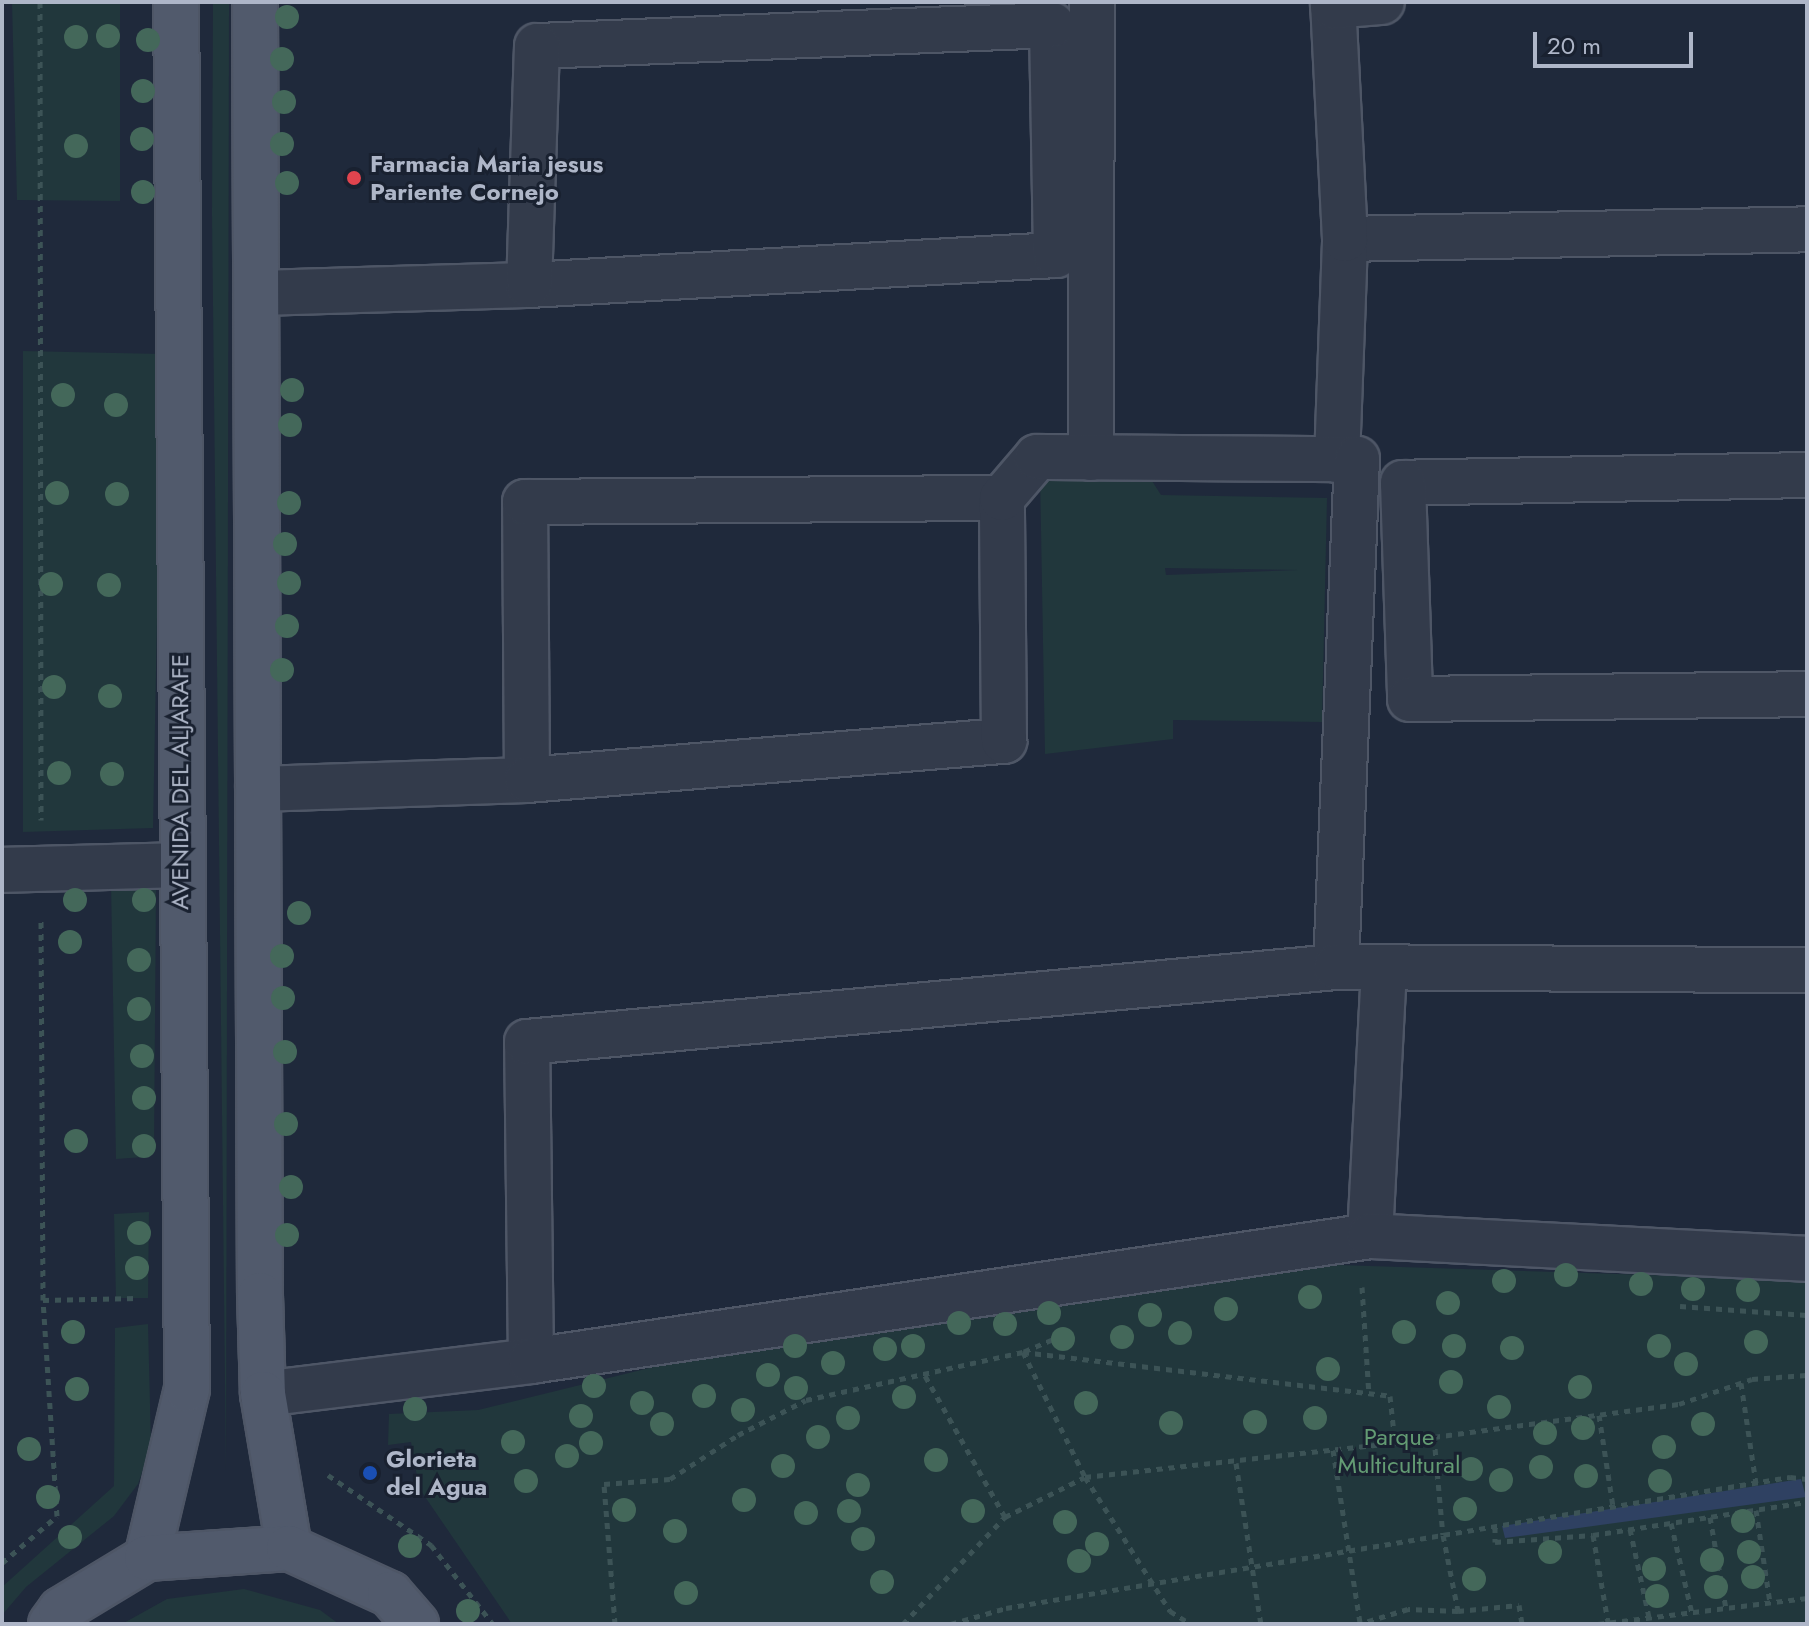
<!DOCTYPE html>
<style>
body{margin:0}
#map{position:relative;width:1809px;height:1626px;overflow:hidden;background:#1f293b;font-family:Jost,sans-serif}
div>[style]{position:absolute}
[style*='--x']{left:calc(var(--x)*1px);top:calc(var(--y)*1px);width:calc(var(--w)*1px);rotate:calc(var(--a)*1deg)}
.green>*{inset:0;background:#21373c}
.water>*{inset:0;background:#2f4162}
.path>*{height:5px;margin-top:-2.5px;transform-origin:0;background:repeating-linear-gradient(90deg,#3c5356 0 6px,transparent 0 12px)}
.roads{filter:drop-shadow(2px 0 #4e5666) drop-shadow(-2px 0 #4e5666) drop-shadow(0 2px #4e5666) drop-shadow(0 -2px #4e5666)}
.minor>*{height:44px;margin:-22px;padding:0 22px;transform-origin:22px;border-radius:22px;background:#333b4b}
.major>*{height:44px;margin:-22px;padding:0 22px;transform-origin:22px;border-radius:22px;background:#515a6c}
.trees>*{width:24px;height:24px;margin:-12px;border-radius:50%;background:#44685a}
.dots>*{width:22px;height:22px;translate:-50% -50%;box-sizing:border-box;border:4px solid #192130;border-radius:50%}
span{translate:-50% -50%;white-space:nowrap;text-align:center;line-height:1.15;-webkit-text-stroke:6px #192130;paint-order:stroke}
.poi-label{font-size:24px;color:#aeb6c8;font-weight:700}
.left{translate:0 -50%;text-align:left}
.street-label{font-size:24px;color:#aeb6c8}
.park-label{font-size:24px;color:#639b73}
.frame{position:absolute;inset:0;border:4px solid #aeb6c8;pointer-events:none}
.scale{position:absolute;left:1533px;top:32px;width:160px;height:36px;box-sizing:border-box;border:4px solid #aeb6c8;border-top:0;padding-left:10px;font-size:24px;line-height:28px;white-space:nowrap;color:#aeb6c8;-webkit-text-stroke:6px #192130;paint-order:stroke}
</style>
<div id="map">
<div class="green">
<div style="clip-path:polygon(12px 2px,120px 2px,120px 201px,17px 200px)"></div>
<div style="clip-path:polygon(213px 2px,229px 2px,226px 1471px,212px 214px)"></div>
<div style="clip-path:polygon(23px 351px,162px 354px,153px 828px,23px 832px)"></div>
<div style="clip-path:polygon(evenodd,1145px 470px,1161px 495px,1327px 498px,1322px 722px,1173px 720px,1173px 739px,1045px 754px,1040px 473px,1145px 470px,1165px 568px,1299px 570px,1166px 575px,1165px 568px)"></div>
<div style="clip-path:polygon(148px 880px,156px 890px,154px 1150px,144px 1157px,116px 1159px,111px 884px)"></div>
<div style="clip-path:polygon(149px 1212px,148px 1298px,116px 1298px,114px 1214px)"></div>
<div style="clip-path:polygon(1338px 1265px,1807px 1280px,1807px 1624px,512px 1624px,419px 1488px,411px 1442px,388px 1445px,389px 1414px,478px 1410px,694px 1357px,1215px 1277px)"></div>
<div style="clip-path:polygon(148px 1324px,151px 1446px,138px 1484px,114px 1516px,26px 1587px,2px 1615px,2px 1587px,114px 1486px,115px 1328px)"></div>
<div style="clip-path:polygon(244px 1589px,320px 1610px,339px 1624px,122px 1624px,167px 1599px)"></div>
</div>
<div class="water">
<div style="clip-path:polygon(1801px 1479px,1806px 1497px,1505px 1538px,1502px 1526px)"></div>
</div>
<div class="path">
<div style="--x:40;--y:2;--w:818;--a:89.93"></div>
<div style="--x:1362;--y:1287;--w:107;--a:86.3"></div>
<div style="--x:43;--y:1300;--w:95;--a:-1.2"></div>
<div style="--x:1680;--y:1306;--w:127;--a:4.1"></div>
<div style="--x:1063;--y:1335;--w:43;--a:157"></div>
<div style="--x:1023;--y:1352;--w:140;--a:63.6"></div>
<div style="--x:1085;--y:1477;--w:159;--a:57.6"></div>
<div style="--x:1170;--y:1611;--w:25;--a:32"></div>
<div style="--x:1741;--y:1383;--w:101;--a:81.5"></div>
<div style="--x:1599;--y:1415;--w:93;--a:81.3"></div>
<div style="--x:1434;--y:1437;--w:247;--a:-7.7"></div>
<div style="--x:1679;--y:1404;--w:77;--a:-18.9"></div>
<div style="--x:1752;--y:1379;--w:55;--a:-4.2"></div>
<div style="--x:1333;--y:1450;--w:175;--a:81.1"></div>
<div style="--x:1236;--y:1463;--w:163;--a:81.2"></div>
<div style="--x:328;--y:1475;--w:125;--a:34.2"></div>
<div style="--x:431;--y:1545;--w:100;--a:51.9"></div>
<div style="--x:1756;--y:1510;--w:94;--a:81.4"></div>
<div style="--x:1005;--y:1517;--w:89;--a:-26.6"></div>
<div style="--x:1085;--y:1477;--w:312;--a:-6.3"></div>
<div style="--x:1710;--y:1517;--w:93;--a:80.1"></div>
<div style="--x:1671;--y:1523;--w:92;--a:76.9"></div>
<div style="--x:1495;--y:1527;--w:15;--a:90"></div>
<div style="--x:1495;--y:1542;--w:98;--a:-4.1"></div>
<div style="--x:1593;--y:1535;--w:88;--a:80.2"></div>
<div style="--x:1630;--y:1529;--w:90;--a:77.8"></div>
<div style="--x:1593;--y:1535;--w:217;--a:-8.8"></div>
<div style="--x:2;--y:1563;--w:72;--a:-40.5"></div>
<div style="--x:57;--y:1516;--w:216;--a:-93.7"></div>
<div style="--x:43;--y:1300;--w:382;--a:-90.3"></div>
<div style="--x:1458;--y:1611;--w:61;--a:-5.6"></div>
<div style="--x:1519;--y:1605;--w:19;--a:81"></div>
<div style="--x:615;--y:1624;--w:140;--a:-94.5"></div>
<div style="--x:604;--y:1484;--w:66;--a:-4.3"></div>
<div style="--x:670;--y:1479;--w:81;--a:-32.9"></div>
<div style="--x:738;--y:1435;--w:76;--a:-27.2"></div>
<div style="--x:806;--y:1400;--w:222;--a:-12.5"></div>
<div style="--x:1023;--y:1352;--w:370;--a:6.8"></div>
<div style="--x:1390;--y:1396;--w:47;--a:83.9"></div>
<div style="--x:1395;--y:1443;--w:39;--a:-9"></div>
<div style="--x:1434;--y:1437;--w:98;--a:84.8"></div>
<div style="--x:1443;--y:1535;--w:77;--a:78.8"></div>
<div style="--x:1458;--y:1611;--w:50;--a:-177.7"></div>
<div style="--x:1408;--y:1609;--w:51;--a:163"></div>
<div style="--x:903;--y:1624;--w:148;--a:-46.4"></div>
<div style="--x:1005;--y:1517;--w:164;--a:-119.5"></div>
<div style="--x:951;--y:1624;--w:57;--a:-16.2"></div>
<div style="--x:1006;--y:1608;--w:795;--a:-9.49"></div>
<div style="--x:1790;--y:1477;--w:17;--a:7"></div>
<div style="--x:1598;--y:1624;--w:211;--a:-7.1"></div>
</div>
<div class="roads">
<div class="minor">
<div style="--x:1345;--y:239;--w:462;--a:-1.2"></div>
<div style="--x:257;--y:293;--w:272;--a:-1.7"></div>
<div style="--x:529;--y:285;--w:528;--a:-3.26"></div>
<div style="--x:1056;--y:255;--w:230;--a:-91"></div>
<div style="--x:1052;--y:25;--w:515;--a:177.66"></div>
<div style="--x:537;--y:46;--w:239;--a:91.9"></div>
<div style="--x:1091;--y:458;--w:456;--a:-89.9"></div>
<div style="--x:1337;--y:460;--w:221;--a:-87.9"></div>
<div style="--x:1345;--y:239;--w:233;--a:-92.9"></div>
<div style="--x:1333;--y:6;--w:49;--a:-4.7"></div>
<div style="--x:1807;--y:475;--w:404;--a:178.9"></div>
<div style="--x:1403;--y:483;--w:216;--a:88.1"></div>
<div style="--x:1410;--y:699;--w:397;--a:-0.7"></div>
<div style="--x:527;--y:780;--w:278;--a:-90.4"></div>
<div style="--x:525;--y:502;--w:477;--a:-0.5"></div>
<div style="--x:258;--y:789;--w:269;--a:-1.9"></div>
<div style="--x:527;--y:780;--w:479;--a:-4.7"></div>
<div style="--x:1004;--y:741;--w:243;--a:-90.5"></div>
<div style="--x:1002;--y:498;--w:54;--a:-49.5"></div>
<div style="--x:1037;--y:457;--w:320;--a:0.4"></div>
<div style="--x:1357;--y:459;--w:508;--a:92.37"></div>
<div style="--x:2;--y:870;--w:178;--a:-1.6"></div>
<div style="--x:1370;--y:1236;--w:269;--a:-87"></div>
<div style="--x:531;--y:1361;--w:319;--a:-90.7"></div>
<div style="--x:527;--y:1042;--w:812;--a:-5.3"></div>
<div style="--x:1336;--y:967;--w:471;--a:0.4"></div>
<div style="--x:263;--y:1394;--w:270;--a:-7"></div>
<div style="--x:531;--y:1361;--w:848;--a:-8.47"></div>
<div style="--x:1370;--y:1236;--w:438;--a:3"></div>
</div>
<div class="major">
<div style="--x:255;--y:2;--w:1293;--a:89.78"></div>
<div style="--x:260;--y:1295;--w:99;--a:88.3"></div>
<div style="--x:263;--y:1394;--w:156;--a:80.4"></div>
<div style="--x:147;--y:1558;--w:174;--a:-76.7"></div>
<div style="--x:187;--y:1389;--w:1387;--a:-90.45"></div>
<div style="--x:51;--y:1624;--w:17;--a:-54"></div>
<div style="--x:61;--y:1610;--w:100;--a:-31.2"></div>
<div style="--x:147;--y:1558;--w:142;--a:-4"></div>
<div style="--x:289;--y:1548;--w:111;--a:24.5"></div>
<div style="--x:390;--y:1594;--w:40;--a:49"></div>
</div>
</div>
<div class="trees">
<div style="left:287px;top:17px"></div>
<div style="left:108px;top:36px"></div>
<div style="left:76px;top:37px"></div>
<div style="left:148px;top:40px"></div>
<div style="left:282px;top:59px"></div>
<div style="left:143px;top:91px"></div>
<div style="left:284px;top:102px"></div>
<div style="left:142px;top:139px"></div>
<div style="left:282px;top:144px"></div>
<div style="left:76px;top:146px"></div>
<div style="left:287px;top:183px"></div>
<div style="left:143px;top:192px"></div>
<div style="left:292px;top:390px"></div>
<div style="left:63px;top:395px"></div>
<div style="left:116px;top:405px"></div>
<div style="left:290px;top:425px"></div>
<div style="left:57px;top:493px"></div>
<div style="left:117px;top:494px"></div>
<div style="left:289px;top:503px"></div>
<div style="left:285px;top:544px"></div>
<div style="left:289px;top:583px"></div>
<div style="left:51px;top:584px"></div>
<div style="left:109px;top:585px"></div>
<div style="left:287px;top:626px"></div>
<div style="left:282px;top:670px"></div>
<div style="left:54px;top:687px"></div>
<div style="left:110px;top:696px"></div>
<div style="left:59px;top:773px"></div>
<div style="left:112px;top:774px"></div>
<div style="left:75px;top:900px"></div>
<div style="left:144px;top:900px"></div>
<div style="left:299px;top:913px"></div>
<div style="left:70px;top:942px"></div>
<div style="left:282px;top:956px"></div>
<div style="left:139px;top:960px"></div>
<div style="left:283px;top:998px"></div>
<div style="left:139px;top:1009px"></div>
<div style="left:285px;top:1052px"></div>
<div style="left:142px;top:1056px"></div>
<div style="left:144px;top:1098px"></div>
<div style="left:286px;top:1124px"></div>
<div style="left:76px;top:1141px"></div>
<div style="left:144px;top:1146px"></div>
<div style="left:291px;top:1187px"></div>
<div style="left:139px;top:1233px"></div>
<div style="left:287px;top:1235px"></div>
<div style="left:137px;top:1268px"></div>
<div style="left:1566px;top:1275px"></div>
<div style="left:1504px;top:1281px"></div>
<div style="left:1641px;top:1284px"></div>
<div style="left:1693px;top:1289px"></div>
<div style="left:1748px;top:1290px"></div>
<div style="left:1310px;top:1297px"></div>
<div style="left:1448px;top:1303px"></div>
<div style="left:1226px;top:1309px"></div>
<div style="left:1049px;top:1313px"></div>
<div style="left:1150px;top:1315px"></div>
<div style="left:959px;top:1323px"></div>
<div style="left:1005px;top:1324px"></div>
<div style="left:73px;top:1332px"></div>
<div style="left:1404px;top:1332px"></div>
<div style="left:1180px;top:1333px"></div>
<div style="left:1122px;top:1337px"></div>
<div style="left:1063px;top:1339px"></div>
<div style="left:1756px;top:1342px"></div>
<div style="left:795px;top:1346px"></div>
<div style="left:913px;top:1346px"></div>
<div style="left:1454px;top:1346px"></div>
<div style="left:1659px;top:1346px"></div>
<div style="left:1512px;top:1348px"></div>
<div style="left:885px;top:1349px"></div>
<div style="left:833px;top:1363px"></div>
<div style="left:1686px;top:1364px"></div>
<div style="left:1328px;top:1369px"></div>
<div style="left:768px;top:1375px"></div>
<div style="left:1451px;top:1382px"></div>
<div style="left:594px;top:1386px"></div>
<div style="left:1580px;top:1387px"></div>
<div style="left:796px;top:1388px"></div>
<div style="left:77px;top:1389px"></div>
<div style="left:704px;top:1396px"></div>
<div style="left:904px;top:1397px"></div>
<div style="left:642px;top:1403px"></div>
<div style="left:1086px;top:1403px"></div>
<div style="left:1499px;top:1407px"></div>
<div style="left:415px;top:1409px"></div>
<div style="left:743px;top:1410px"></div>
<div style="left:581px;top:1416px"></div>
<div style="left:848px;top:1418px"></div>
<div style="left:1315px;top:1418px"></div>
<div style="left:1255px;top:1422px"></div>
<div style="left:1171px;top:1423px"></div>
<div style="left:662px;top:1424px"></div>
<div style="left:1703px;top:1424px"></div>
<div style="left:1583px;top:1428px"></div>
<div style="left:1545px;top:1433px"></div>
<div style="left:818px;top:1437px"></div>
<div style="left:513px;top:1442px"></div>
<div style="left:591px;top:1443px"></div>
<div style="left:1664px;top:1447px"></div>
<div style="left:29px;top:1449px"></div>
<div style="left:567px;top:1456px"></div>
<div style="left:936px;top:1460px"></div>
<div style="left:783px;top:1466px"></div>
<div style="left:1541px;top:1467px"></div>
<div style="left:1471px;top:1469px"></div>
<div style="left:1586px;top:1476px"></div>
<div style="left:1501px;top:1480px"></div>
<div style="left:526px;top:1481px"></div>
<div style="left:1660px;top:1481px"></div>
<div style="left:858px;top:1485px"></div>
<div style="left:48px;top:1497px"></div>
<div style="left:744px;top:1500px"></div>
<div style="left:1465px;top:1509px"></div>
<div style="left:624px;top:1510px"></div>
<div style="left:849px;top:1511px"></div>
<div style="left:973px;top:1511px"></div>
<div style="left:806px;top:1513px"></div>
<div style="left:1743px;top:1521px"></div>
<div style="left:1065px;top:1522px"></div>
<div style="left:675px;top:1531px"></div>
<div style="left:70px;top:1537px"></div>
<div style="left:863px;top:1539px"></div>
<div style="left:1097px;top:1544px"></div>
<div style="left:410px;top:1546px"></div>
<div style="left:1550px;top:1552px"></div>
<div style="left:1749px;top:1552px"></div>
<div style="left:1712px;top:1560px"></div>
<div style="left:1079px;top:1561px"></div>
<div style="left:1654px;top:1569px"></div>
<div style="left:1753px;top:1577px"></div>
<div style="left:1474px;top:1579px"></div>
<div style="left:882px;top:1582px"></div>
<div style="left:1716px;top:1587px"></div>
<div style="left:686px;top:1593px"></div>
<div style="left:1657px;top:1596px"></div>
<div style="left:468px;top:1611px"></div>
</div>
<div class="dots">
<div style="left:354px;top:178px;background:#e0444e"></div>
<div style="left:370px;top:1473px;background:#1a4fb4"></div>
</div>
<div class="poi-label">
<span class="left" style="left:370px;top:178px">Farmacia Maria jesus<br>Pariente Cornejo</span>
<span class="left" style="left:386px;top:1473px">Glorieta<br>del Agua</span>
</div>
<div class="street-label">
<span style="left:180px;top:782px;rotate:-90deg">AVENIDA DEL ALJARAFE</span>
</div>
<div class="park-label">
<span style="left:1399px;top:1451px">Parque<br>Multicultural</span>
</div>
<div class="frame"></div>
<div class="scale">20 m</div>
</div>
